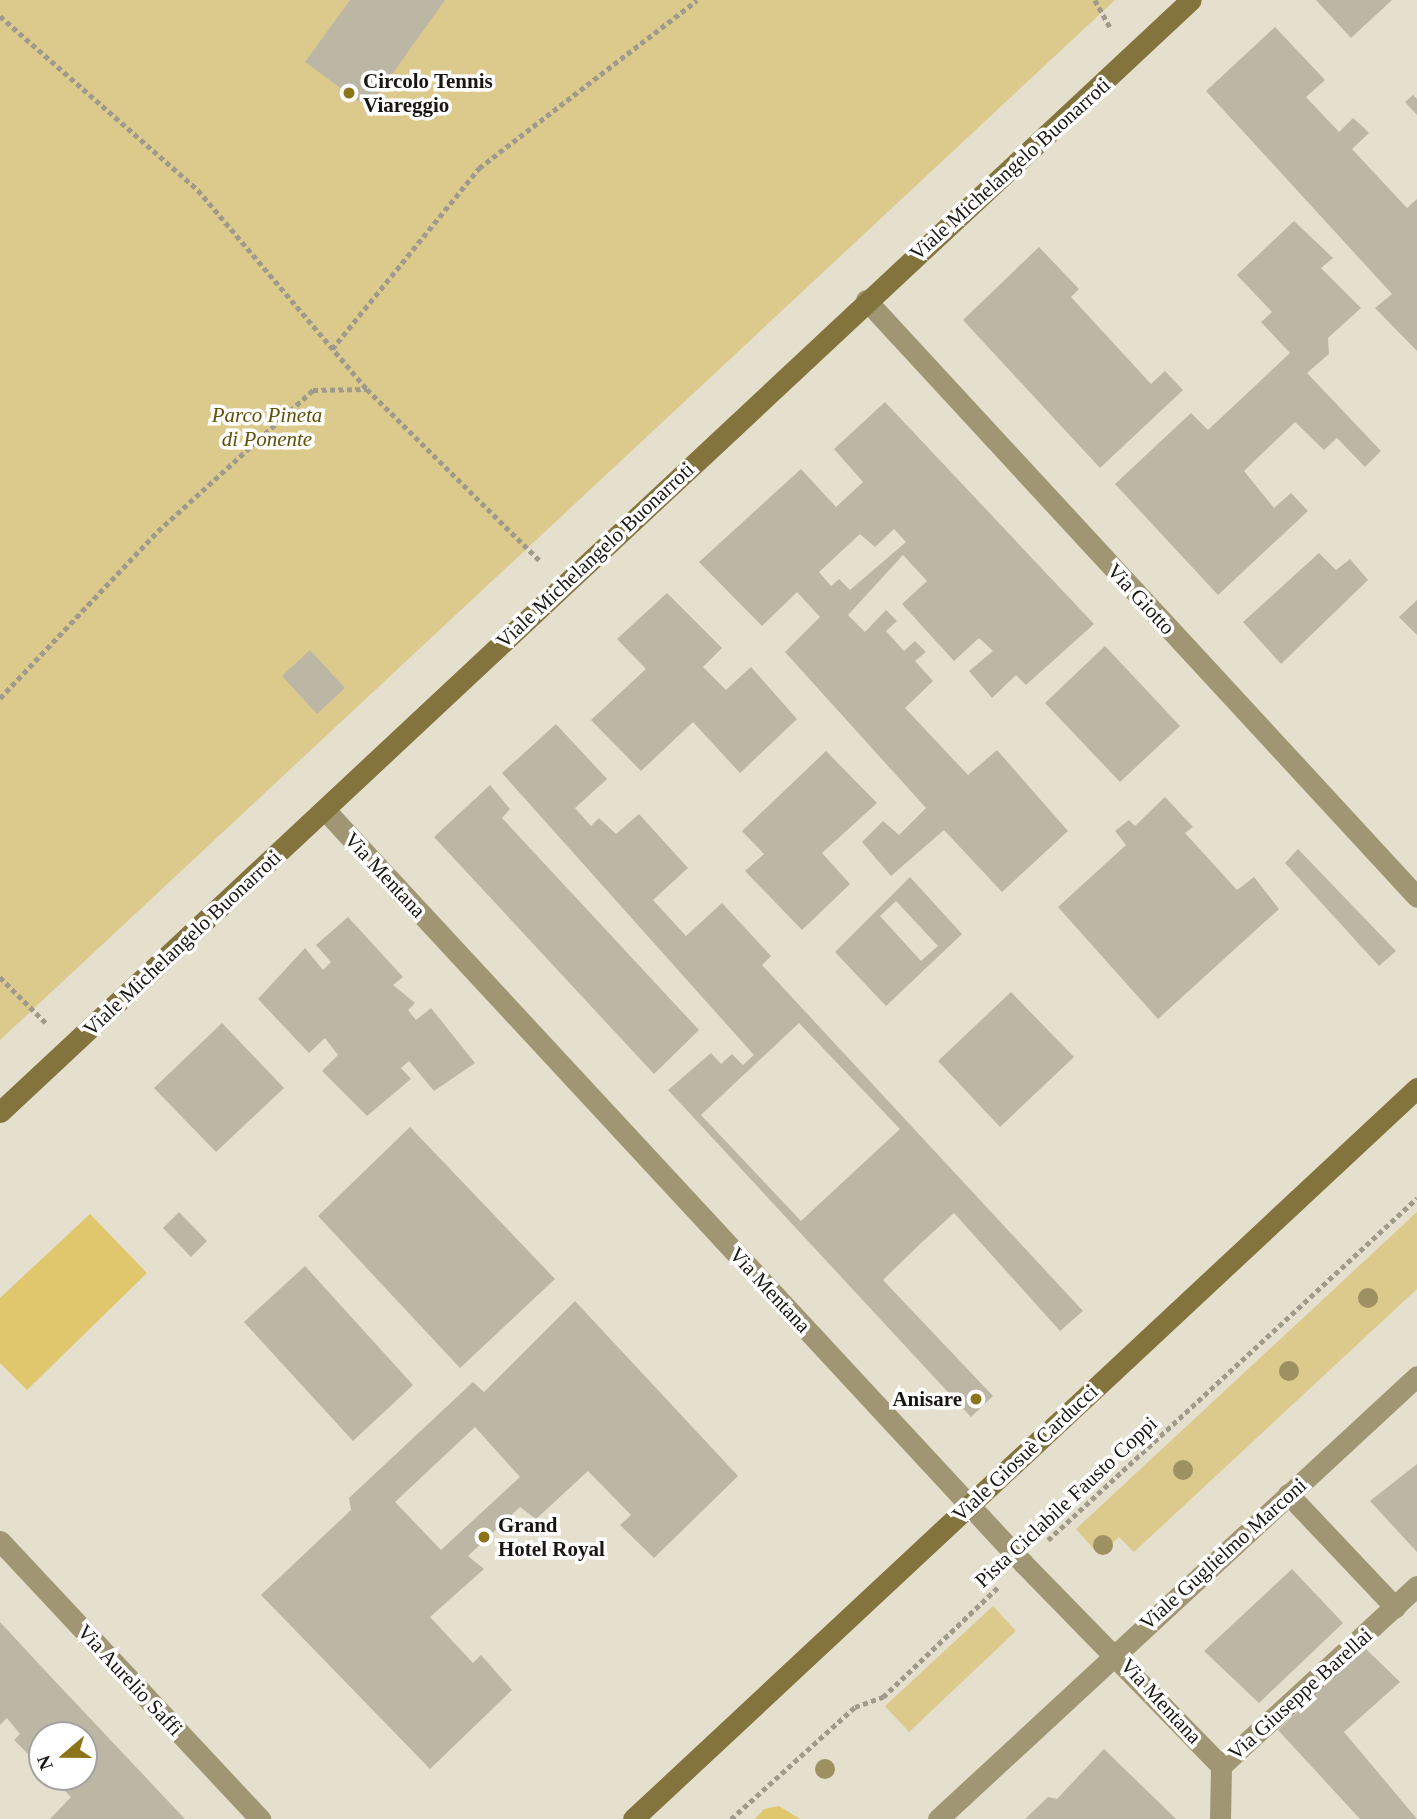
<!DOCTYPE html>
<meta charset="utf-8">
<style>
body{margin:0}
#map{position:relative;width:1417px;height:1819px;overflow:hidden;background:#e5dfcd;font-family:"Times New Roman",serif}
div>[style]{position:absolute}
[style*='--x']{left:calc(var(--x)*1px);top:calc(var(--y)*1px);width:calc(var(--w)*1px);rotate:calc(var(--a)*1deg)}
.green>*{inset:0;background:#dcc98c}
.water>*{inset:0;background:#e0c66d}
.building>*{inset:0;background:#bcb7a5}
.path>*{height:4.5px;margin-top:-2.25px;transform-origin:0;background:repeating-linear-gradient(90deg,#9f9a8c 0 5px,transparent 0 8.5px)}
.street>*{height:21px;margin:-10.5px;padding:0 10.5px;transform-origin:10.5px;border-radius:10.5px;background:#a19673}
.secondary>*{height:21px;margin:-10.5px;padding:0 10.5px;transform-origin:10.5px;border-radius:10.5px;background:#83733c}
.trees>*{width:20px;height:20px;margin:-10px;border-radius:50%;background:#9d9061}
.dots>*{width:19px;height:19px;translate:-50% -50%;box-sizing:border-box;border:4px solid #fff;border-radius:50%}
span{translate:-50% -50%;white-space:nowrap;text-align:center;line-height:1.15;-webkit-text-stroke:7px #fff;paint-order:stroke}
.poi-label{font-size:21px;color:#191711;font-weight:700}
.left{translate:0 -50%;text-align:left}
.right{translate:-100% -50%;text-align:right}
.street-label{font-size:21px;color:#191711}
.park-label{font-size:21px;color:#625008;font-style:italic}
.north{position:absolute;left:28px;top:1721px;width:70px;height:70px;box-sizing:border-box;background:#fff;border:2px solid #a3a2a0;border-radius:50%;rotate:250deg;font-size:19px;font-weight:700;line-height:28px;text-align:center;color:#191711}
.north::after{content:'';display:block;margin:auto;width:24px;height:32px;background:#8c7418;clip-path:polygon(50% 0,100% 100%,50% 72%,0 100%)}
</style>
<div id="map">
<div class="green">
<div style="clip-path:polygon(0 0,1115px 0,0 1040px)"></div>
<div style="clip-path:polygon(1417px 1212px,1417px 1289px,1134px 1552px,1119px 1537px,1099px 1555px,1076px 1529px)"></div>
<div style="clip-path:polygon(993px 1606px,1016px 1631px,909px 1732px,885px 1706px)"></div>
</div>
<div class="water">
<div style="clip-path:polygon(90px 1214px,147px 1273px,27px 1390px,0 1363px,0 1298px)"></div>
<div style="clip-path:polygon(779px 1806px,800px 1819px,755px 1819px,764px 1809px)"></div>
</div>
<div class="building">
<div style="clip-path:polygon(350px 0,445px 0,368px 108px,305px 62px)"></div>
<div style="clip-path:polygon(1316px 0,1392px 0,1351px 38px)"></div>
<div style="clip-path:polygon(1275px 27px,1325px 80px,1306px 97px,1339px 132px,1353px 118px,1362px 126px,1369px 133px,1352px 149px,1407px 208px,1417px 199px,1417px 351px,1375px 308px,1392px 294px,1206px 91px)"></div>
<div style="clip-path:polygon(1413px 95px,1417px 99px,1417px 115px,1405px 102px)"></div>
<div style="clip-path:polygon(1294px 221px,1333px 258px,1321px 268px,1361px 308px,1328px 338px,1329px 354px,1307px 373px,1381px 451px,1365px 467px,1337px 438px,1324px 450px,1295px 422px,1244px 471px,1274px 508px,1291px 493px,1308px 511px,1218px 595px,1115px 484px,1191px 413px,1208px 430px,1290px 353px,1261px 322px,1272px 312px,1237px 275px)"></div>
<div style="clip-path:polygon(1039px 247px,1079px 289px,1071px 297px,1151px 384px,1165px 371px,1183px 390px,1100px 468px,963px 320px)"></div>
<div style="clip-path:polygon(evenodd,885px 402px,1094px 624px,1026px 685px,1016px 675px,992px 698px,969px 671px,993px 651px,979px 638px,954px 661px,902px 604px,927px 581px,903px 555px,848px 615px,865px 632px,886px 610px,897px 621px,886px 631px,904px 651px,915px 641px,926px 652px,915px 661px,933px 681px,905px 708px,968px 775px,997px 750px,1068px 831px,1002px 892px,944px 830px,891px 876px,862px 842px,883px 821px,899px 835px,926px 808px,785px 652px,820px 617px,797px 592px,762px 626px,699px 562px,801px 469px,836px 507px,863px 482px,834px 449px,885px 402px,894px 529px,906px 542px,850px 590px,839px 579px,831px 586px,819px 572px,860px 534px,875px 547px,894px 529px)"></div>
<div style="clip-path:polygon(1319px 553px,1336px 570px,1350px 559px,1368px 580px,1281px 664px,1243px 622px)"></div>
<div style="clip-path:polygon(667px 593px,722px 648px,703px 667px,726px 690px,751px 667px,797px 719px,740px 773px,693px 722px,641px 771px,591px 720px,646px 669px,617px 639px)"></div>
<div style="clip-path:polygon(1417px 600px,1417px 635px,1399px 617px)"></div>
<div style="clip-path:polygon(1105px 646px,1180px 726px,1120px 782px,1045px 703px)"></div>
<div style="clip-path:polygon(310px 650px,345px 688px,317px 714px,282px 676px)"></div>
<div style="clip-path:polygon(evenodd,556px 724px,607px 779px,575px 808px,591px 826px,599px 818px,616px 834px,639px 814px,688px 868px,653px 900px,686px 936px,722px 903px,771px 956px,762px 965px,1083px 1311px,1060px 1331px,954px 1213px,921px 1243px,883px 1280px,993px 1396px,971px 1417px,668px 1090px,711px 1053px,721px 1064px,732px 1054px,743px 1065px,754px 1055px,502px 773px,556px 724px,799px 1023px,900px 1129px,801px 1221px,701px 1115px,799px 1023px)"></div>
<div style="clip-path:polygon(826px 751px,877px 803px,822px 853px,850px 884px,802px 930px,745px 871px,764px 854px,742px 831px)"></div>
<div style="clip-path:polygon(490px 785px,510px 809px,502px 818px,699px 1030px,654px 1074px,434px 837px)"></div>
<div style="clip-path:polygon(1165px 797px,1193px 827px,1185px 833px,1237px 890px,1254px 877px,1279px 909px,1158px 1019px,1058px 907px,1126px 845px,1115px 831px,1129px 820px,1135px 826px)"></div>
<div style="clip-path:polygon(1298px 849px,1396px 951px,1379px 966px,1285px 863px)"></div>
<div style="clip-path:polygon(evenodd,910px 877px,962px 934px,886px 1006px,835px 952px,910px 877px,896px 901px,938px 946px,921px 961px,880px 916px,896px 901px)"></div>
<div style="clip-path:polygon(348px 917px,403px 977px,393px 985px,415px 1003px,408px 1010px,416px 1020px,431px 1008px,475px 1063px,434px 1091px,409px 1061px,401px 1068px,411px 1079px,367px 1116px,322px 1071px,338px 1055px,325px 1038px,309px 1053px,258px 999px,305px 948px,323px 970px,331px 962px,316px 945px)"></div>
<div style="clip-path:polygon(1011px 992px,1074px 1057px,1000px 1127px,938px 1061px)"></div>
<div style="clip-path:polygon(222px 1023px,284px 1088px,216px 1152px,154px 1088px)"></div>
<div style="clip-path:polygon(410px 1127px,555px 1279px,460px 1368px,318px 1216px)"></div>
<div style="clip-path:polygon(179px 1212px,207px 1241px,191px 1257px,163px 1228px)"></div>
<div style="clip-path:polygon(305px 1266px,413px 1385px,353px 1441px,244px 1322px)"></div>
<div style="clip-path:polygon(evenodd,575px 1301px,738px 1476px,654px 1558px,620px 1525px,631px 1515px,588px 1471px,536px 1519px,520px 1507px,468px 1556px,484px 1569px,430px 1617px,473px 1663px,481px 1655px,512px 1690px,430px 1769px,261px 1595px,351px 1510px,349px 1498px,473px 1382px,484px 1392px,575px 1301px,475px 1427px,520px 1477px,441px 1550px,395px 1502px,475px 1427px)"></div>
<div style="clip-path:polygon(1417px 1464px,1417px 1552px,1370px 1501px)"></div>
<div style="clip-path:polygon(1292px 1569px,1343px 1623px,1259px 1703px,1204px 1651px)"></div>
<div style="clip-path:polygon(0 1622px,52px 1678px,185px 1819px,50px 1819px,71px 1797px,51px 1777px,84px 1777px,84px 1735px,42px 1735px,42px 1768px,14px 1740px,20px 1734px,7px 1718px,0 1725px)"></div>
<div style="clip-path:polygon(1365px 1648px,1400px 1682px,1344px 1732px,1417px 1819px,1360px 1819px,1278px 1730px)"></div>
<div style="clip-path:polygon(1104px 1749px,1176px 1819px,1025px 1819px,1048px 1797px,1057px 1799px)"></div>
</div>
<div class="path">
<div style="--x:1095;--y:0;--w:33;--a:61"></div>
<div style="--x:0;--y:16;--w:264;--a:41.3"></div>
<div style="--x:198;--y:190;--w:261;--a:49.7"></div>
<div style="--x:367;--y:389;--w:245;--a:44.8"></div>
<div style="--x:332;--y:349;--w:233;--a:-50.9"></div>
<div style="--x:479;--y:168;--w:275;--a:-37.6"></div>
<div style="--x:0;--y:698;--w:230;--a:-46.6"></div>
<div style="--x:158;--y:531;--w:210;--a:-42.3"></div>
<div style="--x:313;--y:390;--w:54;--a:-1.1"></div>
<div style="--x:0;--y:977;--w:66;--a:45"></div>
<div style="--x:1048;--y:1540;--w:503;--a:-42.83"></div>
<div style="--x:731;--y:1819;--w:167;--a:-42.1"></div>
<div style="--x:855;--y:1707;--w:30;--a:-20"></div>
<div style="--x:883;--y:1697;--w:159;--a:-43.7"></div>
</div>
<div class="street">
<div style="--x:866;--y:300;--w:812;--a:47.29"></div>
<div style="--x:325;--y:810;--w:1027;--a:47.17"></div>
<div style="--x:1023;--y:1563;--w:284;--a:45.7"></div>
<div style="--x:1288;--y:1494;--w:156;--a:46.6"></div>
<div style="--x:0;--y:1541;--w:381;--a:46.9"></div>
<div style="--x:938;--y:1819;--w:652;--a:-42.76"></div>
<div style="--x:1220;--y:1819;--w:53;--a:-88.9"></div>
<div style="--x:1221;--y:1766;--w:266;--a:-42.6"></div>
</div>
<div class="secondary">
<div style="--x:0;--y:1112;--w:1629;--a:-43.04"></div>
<div style="--x:633;--y:1819;--w:1072;--a:-43"></div>
</div>
<div class="trees">
<div style="left:1368px;top:1298px"></div>
<div style="left:1289px;top:1371px"></div>
<div style="left:1183px;top:1470px"></div>
<div style="left:1103px;top:1545px"></div>
<div style="left:825px;top:1769px"></div>
</div>
<div class="dots">
<div style="left:349px;top:93px;background:#8c7418"></div>
<div style="left:976px;top:1399px;background:#8c7418"></div>
<div style="left:484px;top:1537px;background:#8c7418"></div>
</div>
<div class="poi-label">
<span class="left" style="left:363px;top:93px">Circolo Tennis<br>Viareggio</span>
<span class="right" style="left:962px;top:1399px">Anisare</span>
<span class="left" style="left:498px;top:1537px">Grand<br>Hotel Royal</span>
</div>
<div class="street-label">
<span style="left:1010px;top:169px;rotate:-42deg">Viale Michelangelo Buonarroti</span>
<span style="left:595px;top:555px;rotate:-43deg">Viale Michelangelo Buonarroti</span>
<span style="left:1141px;top:599px;rotate:47deg">Via Giotto</span>
<span style="left:385px;top:875px;rotate:47deg">Via Mentana</span>
<span style="left:182px;top:943px;rotate:-43deg">Viale Michelangelo Buonarroti</span>
<span style="left:770px;top:1290px;rotate:47deg">Via Mentana</span>
<span style="left:1025px;top:1453px;rotate:-43deg">Viale Giosuè Carducci</span>
<span style="left:1066px;top:1502px;rotate:-43deg">Pista Ciclabile Fausto Coppi</span>
<span style="left:1223px;top:1554px;rotate:-42deg">Viale Guglielmo Marconi</span>
<span style="left:130px;top:1680px;rotate:47deg">Via Aurelio Saffi</span>
<span style="left:1300px;top:1694px;rotate:-42deg">Via Giuseppe Barellai</span>
<span style="left:1161px;top:1701px;rotate:47deg">Via Mentana</span>
</div>
<div class="park-label">
<span style="left:267px;top:427px">Parco Pineta<br>di Ponente</span>
</div>
<div class="north">N</div>
</div>
